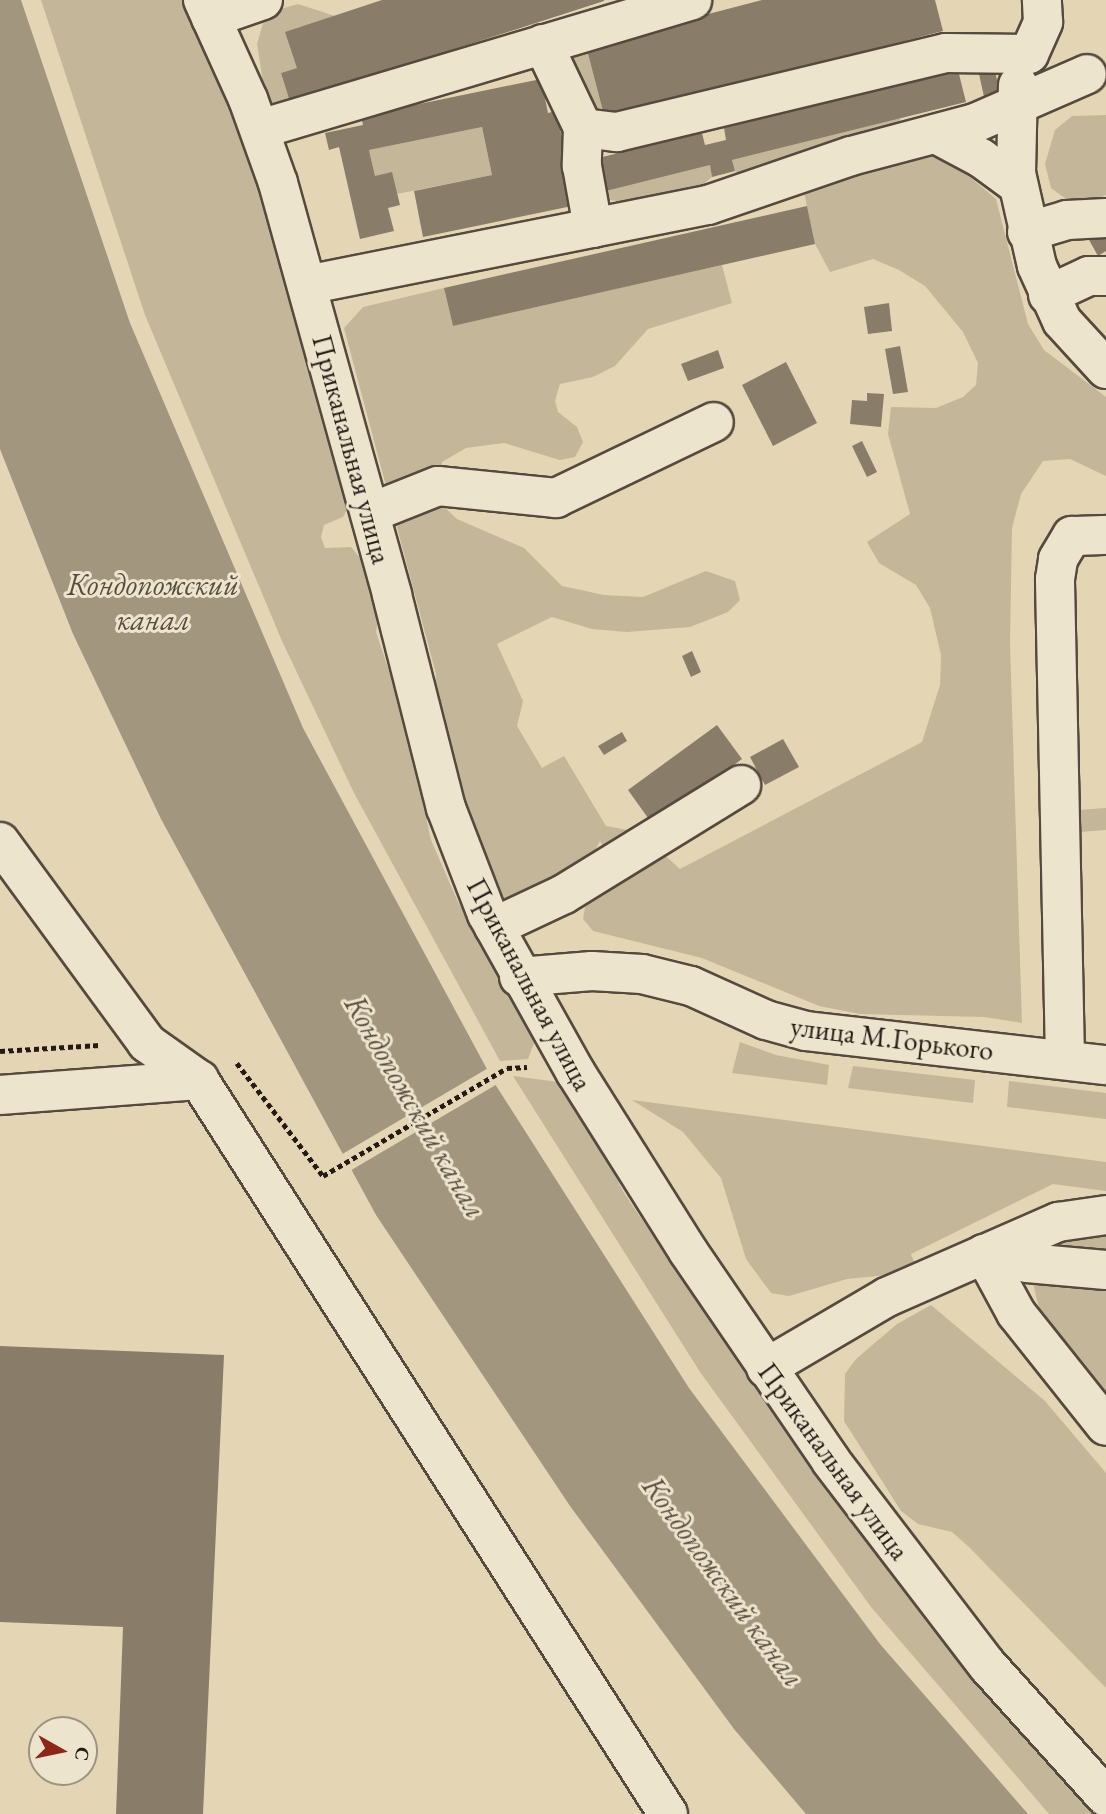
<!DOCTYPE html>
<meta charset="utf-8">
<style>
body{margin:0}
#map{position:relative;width:1106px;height:1814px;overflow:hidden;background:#e4d6b4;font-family:"EB Garamond",serif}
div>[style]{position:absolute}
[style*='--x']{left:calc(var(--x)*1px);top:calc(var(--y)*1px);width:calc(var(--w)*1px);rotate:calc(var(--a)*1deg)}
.green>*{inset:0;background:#c4b699}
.water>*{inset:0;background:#a3967e}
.pier>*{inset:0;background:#e4d6b4}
.building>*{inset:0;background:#897c68}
.path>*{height:4.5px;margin-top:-2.25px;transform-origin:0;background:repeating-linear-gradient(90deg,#261a15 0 5px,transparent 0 8.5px)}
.roads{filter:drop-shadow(2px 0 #56493d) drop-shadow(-2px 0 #56493d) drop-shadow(0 2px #56493d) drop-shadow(0 -2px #56493d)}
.minor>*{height:38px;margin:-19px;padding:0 19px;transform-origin:19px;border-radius:19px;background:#ede4ce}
span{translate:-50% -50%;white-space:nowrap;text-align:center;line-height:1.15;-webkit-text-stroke:6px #ede4ce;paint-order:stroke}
.street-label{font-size:28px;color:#261a15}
.water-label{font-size:30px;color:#584c3f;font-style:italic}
.north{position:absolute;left:28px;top:1716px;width:70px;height:70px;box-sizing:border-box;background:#ede4ce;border:2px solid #9d9384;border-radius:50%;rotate:99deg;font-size:19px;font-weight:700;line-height:28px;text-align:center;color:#261a15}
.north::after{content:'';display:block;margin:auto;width:24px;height:32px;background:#8f2418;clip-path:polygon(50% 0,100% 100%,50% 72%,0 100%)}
</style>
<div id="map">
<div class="green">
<div style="clip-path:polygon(41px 0,188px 0,243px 117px,350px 504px,343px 517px,324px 525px,321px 537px,325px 548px,351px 547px,361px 559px,378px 619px,376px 632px,403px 712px,431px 840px,458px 902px,537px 1035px,528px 1059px,500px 1061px,354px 793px,282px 641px,145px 315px)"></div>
<div style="clip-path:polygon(298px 4px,335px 16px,297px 68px,281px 73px,290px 102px,275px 110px,264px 89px,257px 44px,263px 23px,277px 10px)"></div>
<div style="clip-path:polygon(586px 46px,605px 119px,577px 86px,571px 66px,577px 50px)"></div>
<div style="clip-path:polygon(1106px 115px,1106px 195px,1087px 204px,1066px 199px,1051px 188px,1045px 164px,1055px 130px,1072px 116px)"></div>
<div style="clip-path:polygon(900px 118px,902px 132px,743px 175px,735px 171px,732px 160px)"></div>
<div style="clip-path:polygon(482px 127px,492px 175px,397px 194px,375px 176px,369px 150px)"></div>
<div style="clip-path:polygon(929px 156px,953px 163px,996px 199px,1028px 324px,1044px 350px,1106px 397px,1106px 476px,1070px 459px,1043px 461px,1021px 494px,1012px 528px,1010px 644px,1022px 1023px,984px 1017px,860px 1014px,819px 1006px,702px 958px,593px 931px,583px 919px,585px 907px,616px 887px,618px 875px,600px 841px,594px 852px,543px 890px,507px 901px,495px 889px,474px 852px,435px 698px,436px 674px,344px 328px,363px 307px,444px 288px,453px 326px,722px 265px,732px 303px,648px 329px,615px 366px,593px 377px,560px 384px,555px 401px,558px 412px,577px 427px,583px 442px,575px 457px,560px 460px,504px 443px,466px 448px,442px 462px,440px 476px,443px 506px,457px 519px,524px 548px,562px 586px,604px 595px,643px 597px,706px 571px,735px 581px,740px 600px,728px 612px,690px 627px,627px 632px,592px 629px,552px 617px,497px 644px,523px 701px,517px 726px,542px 768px,564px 756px,606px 826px,639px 832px,680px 869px,922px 742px,940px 685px,941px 655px,930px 608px,916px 585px,879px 563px,867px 542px,910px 514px,888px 434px,891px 407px,936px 408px,963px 397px,976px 385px,978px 363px,963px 332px,925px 286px,899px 270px,873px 259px,830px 272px,815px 244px,803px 187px,905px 158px)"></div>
<div style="clip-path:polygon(710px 165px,712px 177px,695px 191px,662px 199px,623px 202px,610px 200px,602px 192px)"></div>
<div style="clip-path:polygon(1106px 808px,1106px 830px,1080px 832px,1078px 810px)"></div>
<div style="clip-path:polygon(740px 1042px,776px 1055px,829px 1065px,827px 1085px,732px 1073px)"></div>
<div style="clip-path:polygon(853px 1066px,975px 1080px,973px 1103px,848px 1088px)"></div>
<div style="clip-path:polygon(513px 1076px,566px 1083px,624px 1193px,775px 1415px,963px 1661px,1096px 1814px,1049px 1814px,871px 1607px,700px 1372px)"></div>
<div style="clip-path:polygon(1009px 1081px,1106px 1093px,1106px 1119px,1007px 1107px)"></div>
<div style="clip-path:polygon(632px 1100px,1106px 1162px,1106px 1191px,1053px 1184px,911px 1254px,918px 1272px,847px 1279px,789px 1296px,771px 1293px,746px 1259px,721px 1178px,683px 1132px)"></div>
<div style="clip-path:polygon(1106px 1227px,1106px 1260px,1030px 1254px,1044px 1242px)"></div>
<div style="clip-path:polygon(1070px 1280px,1106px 1281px,1106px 1395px,1045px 1320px,1038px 1304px,1033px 1283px)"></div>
<div style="clip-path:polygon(931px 1305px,1045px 1401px,1106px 1473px,1106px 1688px,970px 1548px,952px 1532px,918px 1524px,901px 1511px,844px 1421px,845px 1374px,856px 1359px,897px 1324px)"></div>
</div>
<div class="water">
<div style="clip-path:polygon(0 0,21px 0,130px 323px,303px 728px,495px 1084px,689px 1388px,880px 1644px,1028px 1814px,806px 1814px,734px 1729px,570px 1506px,376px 1215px,161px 819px,73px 634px,0 449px)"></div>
</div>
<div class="pier">
<div style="clip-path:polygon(490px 1067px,499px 1083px,348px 1172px,339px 1156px)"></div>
</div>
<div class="building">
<div style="clip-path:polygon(382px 0,604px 0,604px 1px,290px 102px,281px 73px,297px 68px,285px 32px)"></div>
<div style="clip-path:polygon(762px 0,935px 0,943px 31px,605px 119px,586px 46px)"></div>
<div style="clip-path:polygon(958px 70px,966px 102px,732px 160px,735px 171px,712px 177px,710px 165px,602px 192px,594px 159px,702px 133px,705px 145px,726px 140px,724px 128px)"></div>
<div style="clip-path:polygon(995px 71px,1002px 102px,986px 106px,979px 74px)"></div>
<div style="clip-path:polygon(541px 79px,548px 113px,556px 111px,577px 205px,423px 237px,414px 191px,492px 175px,482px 127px,369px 150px,375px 176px,392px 172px,400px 205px,388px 208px,394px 231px,360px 239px,339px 147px,329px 150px,325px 133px,363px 125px,361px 116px)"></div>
<div style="clip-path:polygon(807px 206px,815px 244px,453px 326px,444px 288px)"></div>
<div style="clip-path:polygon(1106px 236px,1106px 251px,1098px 256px,1088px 238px)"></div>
<div style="clip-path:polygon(889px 303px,892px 331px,868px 334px,864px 307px)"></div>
<div style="clip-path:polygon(900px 346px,908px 392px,893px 394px,885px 349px)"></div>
<div style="clip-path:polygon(718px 350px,724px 368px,688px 381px,681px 364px)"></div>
<div style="clip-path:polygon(786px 362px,817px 423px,773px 446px,742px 385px)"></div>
<div style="clip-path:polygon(867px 393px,884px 394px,881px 427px,850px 424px,852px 400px,867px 401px)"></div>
<div style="clip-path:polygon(862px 441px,877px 472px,867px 477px,852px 446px)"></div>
<div style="clip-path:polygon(692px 651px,701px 672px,691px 677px,682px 656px)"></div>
<div style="clip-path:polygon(717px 725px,742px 759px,653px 825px,628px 790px)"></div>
<div style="clip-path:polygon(622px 732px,627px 741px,604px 755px,598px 746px)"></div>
<div style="clip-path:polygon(783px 739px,799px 767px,765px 785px,750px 757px)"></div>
<div style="clip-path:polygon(0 1346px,224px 1355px,203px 1814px,116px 1814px,123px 1627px,0 1622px)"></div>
</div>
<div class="path">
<div style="--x:0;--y:1051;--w:100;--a:-3.4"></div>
<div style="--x:237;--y:1063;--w:142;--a:52.7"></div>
<div style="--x:323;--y:1176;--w:213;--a:-30.4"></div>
<div style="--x:507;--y:1068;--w:20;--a:-3"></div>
</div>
<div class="roads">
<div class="minor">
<div style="--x:203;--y:0;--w:109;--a:65.6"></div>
<div style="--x:248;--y:99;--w:89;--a:70.3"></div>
<div style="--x:278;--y:183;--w:427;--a:74.5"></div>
<div style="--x:392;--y:595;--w:220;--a:75.8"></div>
<div style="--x:446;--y:808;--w:114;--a:68.9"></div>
<div style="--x:487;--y:914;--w:182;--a:60.8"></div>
<div style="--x:576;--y:1073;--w:210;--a:57.8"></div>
<div style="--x:688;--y:1251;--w:254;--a:55.7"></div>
<div style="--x:831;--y:1461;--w:258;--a:52.6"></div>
<div style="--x:988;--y:1666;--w:176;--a:48"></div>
<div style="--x:211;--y:18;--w:55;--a:-19.1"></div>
<div style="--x:543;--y:44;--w:93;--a:64.5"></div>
<div style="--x:583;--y:128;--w:34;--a:7"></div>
<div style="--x:617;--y:132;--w:338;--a:-13.5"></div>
<div style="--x:946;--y:53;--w:83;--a:0.7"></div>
<div style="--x:1029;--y:54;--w:35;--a:-66"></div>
<div style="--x:1043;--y:22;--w:22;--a:-93"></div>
<div style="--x:1018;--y:85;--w:88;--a:91.3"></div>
<div style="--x:1016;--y:173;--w:95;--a:77.3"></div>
<div style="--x:1037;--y:266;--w:60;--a:65.6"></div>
<div style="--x:1062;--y:321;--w:65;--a:47.5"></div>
<div style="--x:583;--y:128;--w:38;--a:92"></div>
<div style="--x:582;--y:166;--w:63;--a:79.9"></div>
<div style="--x:260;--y:129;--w:451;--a:-16.6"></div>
<div style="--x:936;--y:134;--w:51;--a:28.1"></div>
<div style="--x:981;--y:158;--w:46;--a:36.1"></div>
<div style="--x:1027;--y:232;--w:42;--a:-16.7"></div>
<div style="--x:1067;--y:220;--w:39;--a:-3"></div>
<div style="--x:307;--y:285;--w:409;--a:-11.3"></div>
<div style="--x:708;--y:205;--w:151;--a:-18.9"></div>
<div style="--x:851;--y:156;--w:128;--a:-14.9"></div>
<div style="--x:975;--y:123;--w:122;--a:-23.6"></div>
<div style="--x:1048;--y:295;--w:45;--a:-24.9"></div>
<div style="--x:1089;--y:276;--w:17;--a:0"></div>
<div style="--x:370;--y:513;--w:73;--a:-21.7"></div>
<div style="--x:438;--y:486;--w:119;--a:5.8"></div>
<div style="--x:556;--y:498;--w:175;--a:-25.7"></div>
<div style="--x:0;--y:842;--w:249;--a:53.8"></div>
<div style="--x:147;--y:1043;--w:64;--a:35.4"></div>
<div style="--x:199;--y:1080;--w:871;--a:57.42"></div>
<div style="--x:494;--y:927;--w:77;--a:-25.2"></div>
<div style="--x:564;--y:894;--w:208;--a:-31.6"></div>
<div style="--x:519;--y:977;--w:73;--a:-4.7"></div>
<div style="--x:592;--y:971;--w:50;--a:3.4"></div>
<div style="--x:642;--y:974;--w:50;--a:13.8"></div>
<div style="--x:691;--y:986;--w:82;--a:24.4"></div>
<div style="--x:766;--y:1020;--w:41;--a:15.4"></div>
<div style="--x:806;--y:1031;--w:302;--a:6.5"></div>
<div style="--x:1065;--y:1059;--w:480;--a:-91.2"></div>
<div style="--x:1055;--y:579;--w:20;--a:-81"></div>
<div style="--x:1058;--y:559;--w:27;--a:-59"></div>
<div style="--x:1072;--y:536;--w:34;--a:-2"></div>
<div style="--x:0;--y:1095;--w:200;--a:-4.3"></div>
<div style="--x:984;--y:1254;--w:67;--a:61.5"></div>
<div style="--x:1016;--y:1313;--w:144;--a:51.5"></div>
<div style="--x:984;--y:1254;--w:44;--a:11.8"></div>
<div style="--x:1027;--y:1263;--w:79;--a:5.1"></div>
<div style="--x:766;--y:1368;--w:140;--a:-30.4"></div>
<div style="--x:887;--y:1297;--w:187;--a:-23.7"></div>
<div style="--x:1058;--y:1222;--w:49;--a:-8.3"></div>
</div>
</div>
<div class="street-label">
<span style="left:352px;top:449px;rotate:75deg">Приканальная улица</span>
<span style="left:530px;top:984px;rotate:62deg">Приканальная улица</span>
<span style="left:892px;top:1038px;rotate:7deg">улица М.Горького</span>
<span style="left:834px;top:1461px;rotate:54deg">Приканальная улица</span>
</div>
<div class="water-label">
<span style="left:153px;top:602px">Кондопожский<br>канал</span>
<span style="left:415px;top:1107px;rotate:60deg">Кондопожский канал</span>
<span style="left:723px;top:1582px;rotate:54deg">Кондопожский канал</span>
</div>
<div class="north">С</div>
</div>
